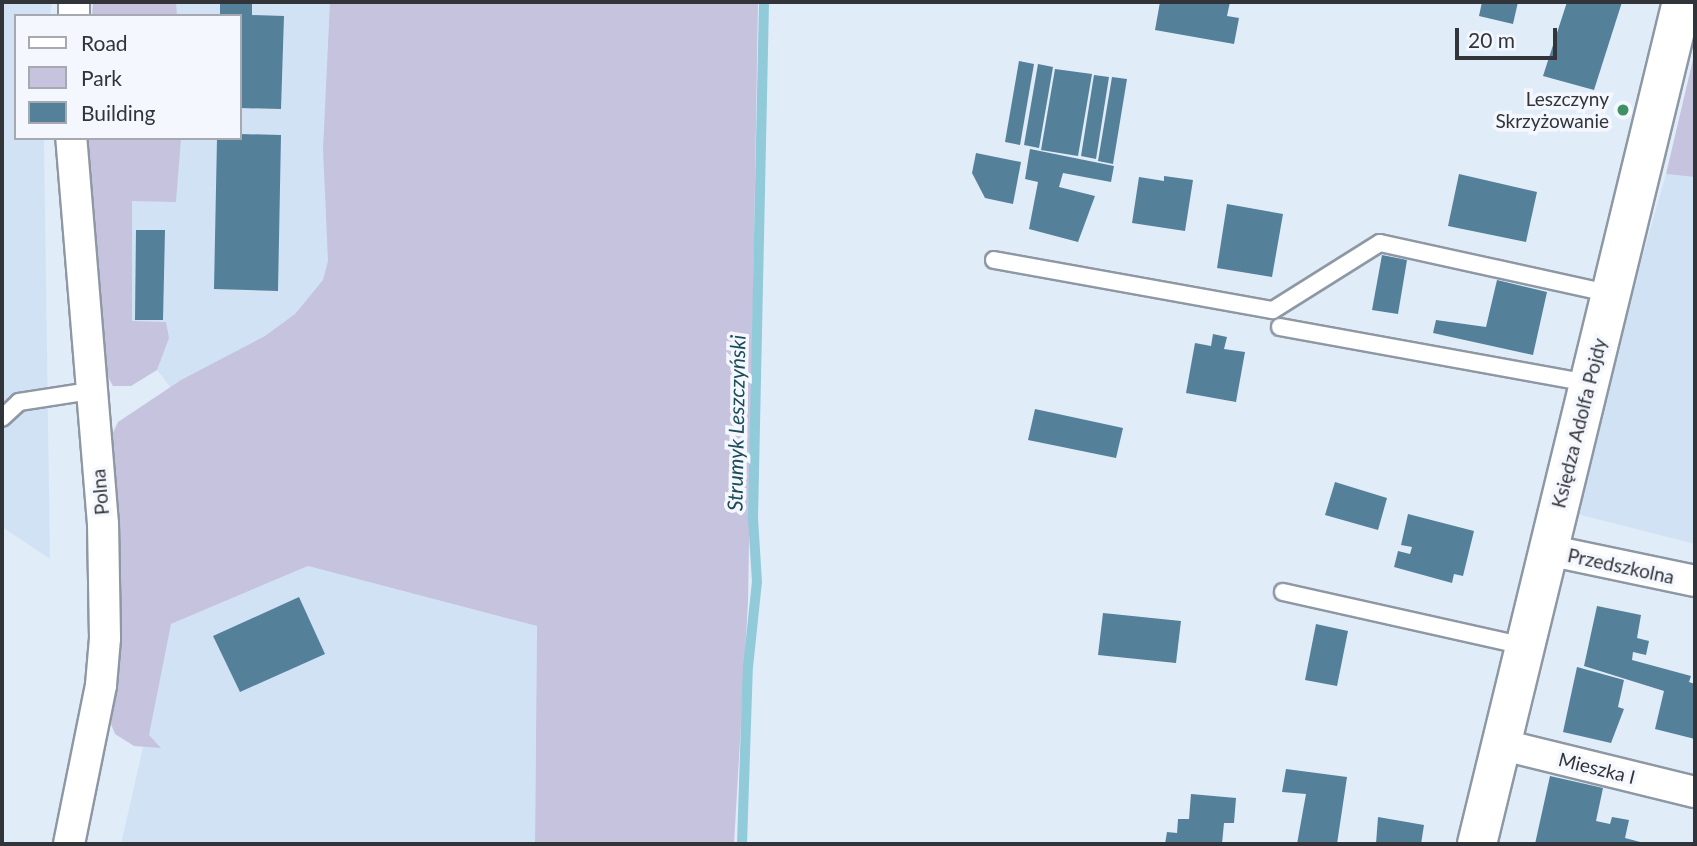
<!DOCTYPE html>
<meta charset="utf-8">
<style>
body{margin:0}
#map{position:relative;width:1697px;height:846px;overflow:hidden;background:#e1ecf9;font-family:Lato,sans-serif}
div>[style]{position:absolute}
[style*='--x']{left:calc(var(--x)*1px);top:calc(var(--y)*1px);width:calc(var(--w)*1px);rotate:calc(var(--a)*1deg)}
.built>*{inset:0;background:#d2e2f5}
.green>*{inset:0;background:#c6c3de}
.stream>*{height:10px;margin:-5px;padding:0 5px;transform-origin:5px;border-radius:5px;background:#91cad8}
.building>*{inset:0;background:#548099}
.roads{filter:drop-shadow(2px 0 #8e98a4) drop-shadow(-2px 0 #8e98a4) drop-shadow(0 2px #8e98a4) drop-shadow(0 -2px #8e98a4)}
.service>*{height:16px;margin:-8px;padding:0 8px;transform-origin:8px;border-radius:8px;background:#fff}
.minor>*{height:30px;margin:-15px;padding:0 15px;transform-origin:15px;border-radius:15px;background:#fff}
.tertiary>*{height:38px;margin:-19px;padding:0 19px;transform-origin:19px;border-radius:19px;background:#fff}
.dots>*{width:19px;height:19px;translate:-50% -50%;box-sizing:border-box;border:4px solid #f4f8fe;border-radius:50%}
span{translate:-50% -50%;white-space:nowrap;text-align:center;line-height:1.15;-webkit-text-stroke:7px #f4f8fe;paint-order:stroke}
.poi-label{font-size:19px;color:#31353a}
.right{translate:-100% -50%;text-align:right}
.street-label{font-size:19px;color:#31353a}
.water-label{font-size:21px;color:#1b4c57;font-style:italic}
.frame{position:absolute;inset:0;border:4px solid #31353a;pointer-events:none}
.legend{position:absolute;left:14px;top:14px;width:228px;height:126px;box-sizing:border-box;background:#f4f8fe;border:2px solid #a6aab0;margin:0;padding:9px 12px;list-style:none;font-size:21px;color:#31353a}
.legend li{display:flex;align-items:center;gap:14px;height:35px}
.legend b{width:35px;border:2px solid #a6aab0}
.scale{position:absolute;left:1455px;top:28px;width:102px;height:32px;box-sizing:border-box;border:4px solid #31353a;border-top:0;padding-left:9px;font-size:21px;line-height:24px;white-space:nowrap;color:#31353a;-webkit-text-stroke:5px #f4f8fe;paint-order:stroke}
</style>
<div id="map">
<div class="built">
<div style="clip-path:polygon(2px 2px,52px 2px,50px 16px,16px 16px,16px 138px,44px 138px,50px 559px,2px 527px)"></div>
<div style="clip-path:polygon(168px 2px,339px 2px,338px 270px,313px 315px,177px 396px,157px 370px,132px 321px,132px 201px,174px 138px,240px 138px,240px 16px,169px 16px)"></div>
<div style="clip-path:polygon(1666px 174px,1695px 177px,1695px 544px,1569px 512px)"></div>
<div style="clip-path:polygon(308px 566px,537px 626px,535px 844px,121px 844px,171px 624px)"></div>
</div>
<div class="green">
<div style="clip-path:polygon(93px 2px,176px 2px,177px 16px,92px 16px)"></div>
<div style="clip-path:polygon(330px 2px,758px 2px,748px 602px,734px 844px,535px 844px,537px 626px,308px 566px,171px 624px,149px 735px,161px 748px,134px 746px,115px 734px,111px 724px,118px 663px,120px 561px,111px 437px,118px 422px,181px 380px,265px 336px,295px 314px,323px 280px,328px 261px,323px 149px)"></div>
<div style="clip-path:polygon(1695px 51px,1695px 177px,1666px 174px)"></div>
<div style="clip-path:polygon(87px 138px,181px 138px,176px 202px,132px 201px,132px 321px,166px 322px,169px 338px,157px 370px,131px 386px,113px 386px,102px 366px)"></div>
</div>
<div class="stream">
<div style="--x:742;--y:844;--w:177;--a:-88.1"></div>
<div style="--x:748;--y:667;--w:85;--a:-84"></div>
<div style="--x:757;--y:582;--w:63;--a:-93.6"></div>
<div style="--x:753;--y:519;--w:517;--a:-88.78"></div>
</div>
<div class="building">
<div style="clip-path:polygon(220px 2px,252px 2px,252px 15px,284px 16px,281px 109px,240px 108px,240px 16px,220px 16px)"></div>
<div style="clip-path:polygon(1160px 2px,1230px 2px,1227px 16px,1239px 18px,1234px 44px,1155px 30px)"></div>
<div style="clip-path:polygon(1482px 2px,1518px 2px,1513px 24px,1479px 16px)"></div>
<div style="clip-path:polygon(1567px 2px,1622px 2px,1594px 90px,1543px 76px)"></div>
<div style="clip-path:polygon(1019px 61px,1034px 64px,1020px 145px,1005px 142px)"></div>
<div style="clip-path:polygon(1038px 64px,1053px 67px,1039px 148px,1024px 145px)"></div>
<div style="clip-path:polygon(1055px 69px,1092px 74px,1078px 156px,1041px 150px)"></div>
<div style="clip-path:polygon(1094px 75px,1109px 77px,1096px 159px,1081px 156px)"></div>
<div style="clip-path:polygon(1112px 77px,1127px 79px,1113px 164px,1098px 161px)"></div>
<div style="clip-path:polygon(240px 134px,281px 135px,278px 291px,214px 289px,217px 138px,240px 138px)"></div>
<div style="clip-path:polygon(1030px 149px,1114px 166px,1111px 182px,1063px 173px,1059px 187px,1095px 196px,1078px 242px,1029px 229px,1038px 182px,1025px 179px)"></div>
<div style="clip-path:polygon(976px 153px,1021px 162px,1013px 204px,985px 198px,972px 173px)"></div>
<div style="clip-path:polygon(1459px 174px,1537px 192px,1526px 242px,1448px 226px)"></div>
<div style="clip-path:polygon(1164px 176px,1193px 180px,1185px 231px,1132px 223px,1139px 177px,1164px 181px)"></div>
<div style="clip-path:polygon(1227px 204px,1283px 214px,1272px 277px,1217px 268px)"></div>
<div style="clip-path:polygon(136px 230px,165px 230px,163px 320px,135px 320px)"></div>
<div style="clip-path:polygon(1382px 255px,1407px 260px,1398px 314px,1372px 310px)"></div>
<div style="clip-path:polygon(1497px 280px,1547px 292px,1533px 355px,1433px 333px,1436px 320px,1486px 327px)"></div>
<div style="clip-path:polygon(1213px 334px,1227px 337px,1224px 349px,1245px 352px,1236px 402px,1186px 393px,1195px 343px,1211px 346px)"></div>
<div style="clip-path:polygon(1035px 409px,1123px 428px,1116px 458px,1028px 440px)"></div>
<div style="clip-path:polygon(1335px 482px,1387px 498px,1378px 530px,1325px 515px)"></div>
<div style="clip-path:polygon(1408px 514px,1474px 531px,1463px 576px,1454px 574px,1452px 583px,1394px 567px,1398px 551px,1410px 554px,1412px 547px,1401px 545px)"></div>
<div style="clip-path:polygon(299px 597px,325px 654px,240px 692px,213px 636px)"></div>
<div style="clip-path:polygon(1597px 606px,1641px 615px,1637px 638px,1649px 641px,1646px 655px,1633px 652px,1632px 660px,1691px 676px,1689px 682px,1695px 684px,1695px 739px,1655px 729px,1664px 691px,1584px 666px)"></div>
<div style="clip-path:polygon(1103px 613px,1181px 621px,1176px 663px,1098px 655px)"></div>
<div style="clip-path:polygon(1316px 624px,1348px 631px,1337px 686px,1305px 680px)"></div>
<div style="clip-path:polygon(1577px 667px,1624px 680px,1618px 707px,1624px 709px,1611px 743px,1563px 732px)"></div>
<div style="clip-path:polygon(1286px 769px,1347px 777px,1337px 844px,1297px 844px,1306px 794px,1282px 792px)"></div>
<div style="clip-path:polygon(1550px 776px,1603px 788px,1596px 821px,1610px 824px,1612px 817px,1629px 820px,1625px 838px,1648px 844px,1535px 844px)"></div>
<div style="clip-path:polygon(1191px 794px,1236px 798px,1234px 823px,1224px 823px,1222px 844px,1165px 844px,1167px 832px,1177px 833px,1178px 819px,1189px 819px)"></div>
<div style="clip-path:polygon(1378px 817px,1424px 825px,1421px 844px,1376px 844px)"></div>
</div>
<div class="roads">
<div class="service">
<div style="--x:994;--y:260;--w:283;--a:10.2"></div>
<div style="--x:1273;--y:310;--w:126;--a:-32.1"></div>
<div style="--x:1380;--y:243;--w:237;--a:12.4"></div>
<div style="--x:1280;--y:327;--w:313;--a:10.3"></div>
<div style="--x:2;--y:418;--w:23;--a:-43"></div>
<div style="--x:19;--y:402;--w:72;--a:-8.8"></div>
<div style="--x:1283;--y:592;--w:247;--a:12.6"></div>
</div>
<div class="minor">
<div style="--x:74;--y:16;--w:14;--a:-90"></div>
<div style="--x:1547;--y:550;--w:151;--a:11.8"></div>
<div style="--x:1499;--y:744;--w:202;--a:13.8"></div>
<div style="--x:69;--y:844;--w:162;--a:-78.6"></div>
<div style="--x:101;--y:685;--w:47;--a:-85.1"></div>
<div style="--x:105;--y:638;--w:114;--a:-91"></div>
<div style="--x:103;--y:524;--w:387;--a:-94.7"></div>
</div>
<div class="tertiary">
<div style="--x:1477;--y:844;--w:867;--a:-76.32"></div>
</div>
</div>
<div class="dots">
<div style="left:1623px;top:110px;background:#3d9265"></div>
</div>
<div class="poi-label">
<span class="right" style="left:1609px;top:110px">Leszczyny<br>Skrzyżowanie</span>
</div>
<div class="street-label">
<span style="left:1579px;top:423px;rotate:-76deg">Księdza Adolfa Pojdy</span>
<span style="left:100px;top:492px;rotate:-95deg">Polna</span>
<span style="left:1621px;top:566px;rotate:12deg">Przedszkolna</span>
<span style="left:1597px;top:768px;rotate:14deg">Mieszka I</span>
</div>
<div class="water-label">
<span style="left:736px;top:423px;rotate:-89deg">Strumyk Leszczyński</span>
</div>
<div class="frame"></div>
<ul class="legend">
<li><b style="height:9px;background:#fff"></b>Road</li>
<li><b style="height:19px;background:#c6c3de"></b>Park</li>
<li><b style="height:19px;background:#548099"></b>Building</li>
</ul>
<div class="scale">20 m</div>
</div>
